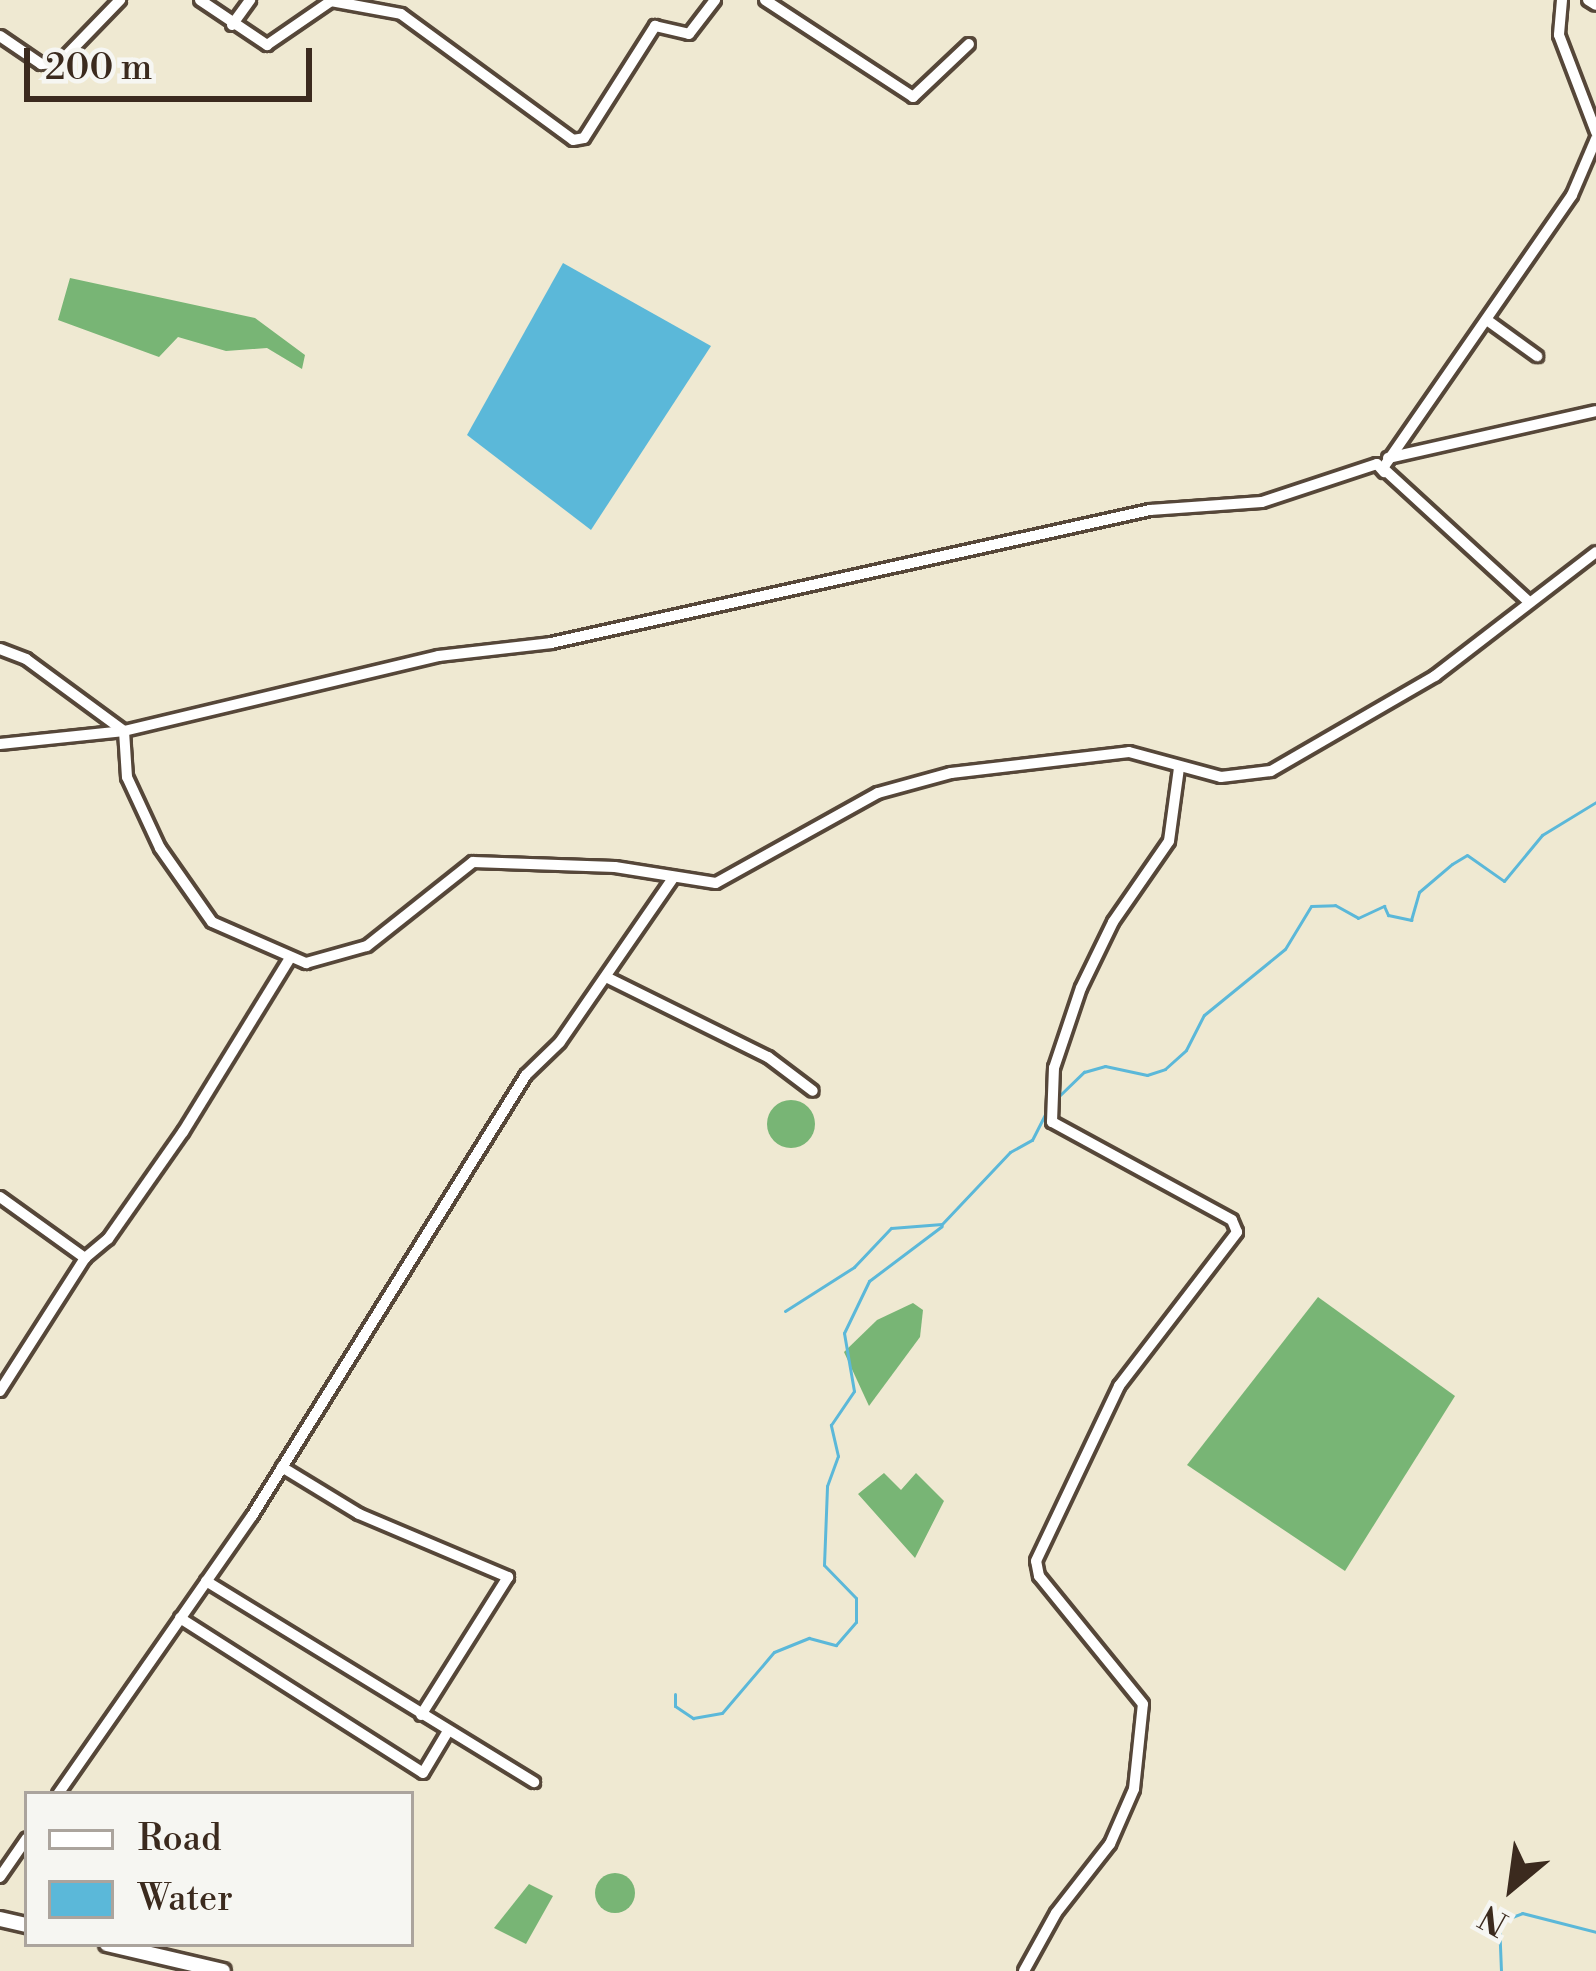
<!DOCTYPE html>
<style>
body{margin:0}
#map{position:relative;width:1596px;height:1971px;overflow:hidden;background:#efe9d2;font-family:"Libre Bodoni",serif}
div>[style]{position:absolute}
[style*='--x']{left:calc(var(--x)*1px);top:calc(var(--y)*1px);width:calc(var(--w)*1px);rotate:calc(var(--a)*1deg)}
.forest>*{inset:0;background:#78b575}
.round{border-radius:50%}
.water>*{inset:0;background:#5bb8d9}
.stream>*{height:3px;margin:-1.5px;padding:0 1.5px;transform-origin:1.5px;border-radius:1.5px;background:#5bb8d9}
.roads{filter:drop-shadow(3px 0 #564739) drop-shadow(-3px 0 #564739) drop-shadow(0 3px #564739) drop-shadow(0 -3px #564739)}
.minor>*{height:10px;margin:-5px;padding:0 5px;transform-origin:5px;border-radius:5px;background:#fff}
.tertiary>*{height:14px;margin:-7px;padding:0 7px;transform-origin:7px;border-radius:7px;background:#fff}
span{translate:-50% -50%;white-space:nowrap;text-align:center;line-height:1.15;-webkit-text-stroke:9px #f6f6f2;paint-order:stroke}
.legend{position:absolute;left:24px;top:1791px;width:390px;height:156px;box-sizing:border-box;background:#f6f6f2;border:3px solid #aba49d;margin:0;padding:15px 21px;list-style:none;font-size:36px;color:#3b2a1e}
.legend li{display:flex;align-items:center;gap:24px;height:60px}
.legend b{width:60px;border:3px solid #aba49d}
.north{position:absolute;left:1452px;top:1827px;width:120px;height:120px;-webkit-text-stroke:9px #f6f6f2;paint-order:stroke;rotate:209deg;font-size:33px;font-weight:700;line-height:48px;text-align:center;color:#3b2a1e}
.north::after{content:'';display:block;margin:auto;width:42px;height:54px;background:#3b2a1e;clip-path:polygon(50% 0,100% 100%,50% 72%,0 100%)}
.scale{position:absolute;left:24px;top:48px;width:288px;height:54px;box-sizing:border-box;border:6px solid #3b2a1e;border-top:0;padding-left:15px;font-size:36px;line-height:42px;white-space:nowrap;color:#3b2a1e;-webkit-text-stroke:9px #f6f6f2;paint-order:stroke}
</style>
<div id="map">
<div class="forest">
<div style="clip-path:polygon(70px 278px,255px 318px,305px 355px,302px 369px,267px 348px,226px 351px,178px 337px,159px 357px,58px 320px)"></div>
<div class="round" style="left:767px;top:1100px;width:48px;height:48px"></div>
<div style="clip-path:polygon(1318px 1297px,1455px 1396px,1345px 1571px,1187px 1465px)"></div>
<div style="clip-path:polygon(913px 1303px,923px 1310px,920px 1337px,869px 1406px,844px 1352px,877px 1320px)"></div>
<div style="clip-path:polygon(884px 1473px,901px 1490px,916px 1473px,944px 1501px,915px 1558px,858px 1494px)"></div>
<div class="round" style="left:595px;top:1873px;width:40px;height:40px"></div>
<div style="clip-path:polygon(529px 1884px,553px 1896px,526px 1944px,494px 1928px)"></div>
</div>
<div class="water">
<div style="clip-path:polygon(563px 263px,711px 346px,591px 530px,467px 435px)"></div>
</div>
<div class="stream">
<div style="--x:1059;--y:1096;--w:35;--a:-44"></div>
<div style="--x:1084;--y:1072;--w:22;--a:-16"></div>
<div style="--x:1105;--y:1066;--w:43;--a:12.1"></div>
<div style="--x:1147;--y:1075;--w:19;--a:-18"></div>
<div style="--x:1165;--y:1069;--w:28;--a:-42"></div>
<div style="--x:1186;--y:1050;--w:39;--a:-63"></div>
<div style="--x:1204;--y:1015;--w:104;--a:-39.2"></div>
<div style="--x:1285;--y:949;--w:50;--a:-58.8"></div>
<div style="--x:1311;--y:906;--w:24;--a:-2"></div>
<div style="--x:1335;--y:905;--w:26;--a:29"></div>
<div style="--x:1358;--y:918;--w:29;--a:-25"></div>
<div style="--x:1384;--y:906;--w:10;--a:66"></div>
<div style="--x:1388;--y:915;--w:24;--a:12"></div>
<div style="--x:1411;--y:920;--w:29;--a:-74"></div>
<div style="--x:1419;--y:892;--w:43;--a:-40.3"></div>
<div style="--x:1452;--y:864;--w:17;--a:-31"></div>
<div style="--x:1467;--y:855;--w:45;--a:35.1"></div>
<div style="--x:1504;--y:881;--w:60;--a:-50.4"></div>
<div style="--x:1542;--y:835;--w:63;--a:-31.4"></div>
<div style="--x:785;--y:1311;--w:82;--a:-32.5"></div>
<div style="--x:854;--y:1267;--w:54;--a:-46.5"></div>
<div style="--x:891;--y:1228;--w:51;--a:-4.5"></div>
<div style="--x:942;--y:1224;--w:99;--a:-46.6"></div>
<div style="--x:1010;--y:1152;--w:25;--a:-29"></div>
<div style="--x:1032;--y:1140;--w:30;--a:-63"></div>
<div style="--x:675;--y:1694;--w:12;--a:90"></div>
<div style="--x:675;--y:1706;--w:22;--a:34"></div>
<div style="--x:693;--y:1718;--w:29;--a:-10"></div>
<div style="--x:722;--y:1713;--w:80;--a:-49.6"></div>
<div style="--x:774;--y:1652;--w:38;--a:-22"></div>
<div style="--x:809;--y:1638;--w:28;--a:15"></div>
<div style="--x:836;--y:1645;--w:30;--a:-49"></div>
<div style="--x:856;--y:1622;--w:24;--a:-90"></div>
<div style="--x:856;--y:1598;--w:46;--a:-134.1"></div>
<div style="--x:824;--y:1565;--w:79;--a:-87.8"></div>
<div style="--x:827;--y:1486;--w:32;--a:-70"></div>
<div style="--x:838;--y:1456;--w:32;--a:-103"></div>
<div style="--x:831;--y:1425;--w:41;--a:-55.9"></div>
<div style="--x:854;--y:1391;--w:59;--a:-99.8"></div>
<div style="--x:844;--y:1333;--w:58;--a:-64.3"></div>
<div style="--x:869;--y:1281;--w:91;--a:-37"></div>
<div style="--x:1501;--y:1971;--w:49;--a:-92.3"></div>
<div style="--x:1499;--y:1922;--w:25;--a:-21"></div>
<div style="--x:1522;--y:1913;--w:76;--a:14.4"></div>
</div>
<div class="roads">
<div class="minor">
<div style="--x:200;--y:0;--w:81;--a:33.9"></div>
<div style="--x:267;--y:45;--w:78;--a:-34.5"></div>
<div style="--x:331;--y:1;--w:71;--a:10.5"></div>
<div style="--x:401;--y:14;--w:213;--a:36.2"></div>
<div style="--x:573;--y:140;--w:11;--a:-10"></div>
<div style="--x:584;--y:138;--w:133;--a:-57.6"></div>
<div style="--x:655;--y:26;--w:35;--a:13"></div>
<div style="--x:689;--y:34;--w:43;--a:-52.6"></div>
<div style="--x:765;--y:0;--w:177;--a:33.2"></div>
<div style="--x:913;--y:97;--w:77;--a:-43.4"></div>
<div style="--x:1562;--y:0;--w:35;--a:95"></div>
<div style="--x:1559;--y:35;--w:104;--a:69.1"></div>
<div style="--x:1588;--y:0;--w:9;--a:32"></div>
<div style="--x:232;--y:25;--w:31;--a:-54"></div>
<div style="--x:0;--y:36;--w:50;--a:34.3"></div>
<div style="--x:41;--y:64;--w:18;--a:-3"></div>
<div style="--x:59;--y:63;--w:88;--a:-45.9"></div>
<div style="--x:1487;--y:320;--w:62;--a:35.8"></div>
<div style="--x:1388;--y:458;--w:213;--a:-12.7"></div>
<div style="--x:1529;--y:602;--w:198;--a:-137.5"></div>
<div style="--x:1383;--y:468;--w:332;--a:-55.3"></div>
<div style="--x:1572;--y:195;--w:61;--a:-66.8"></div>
<div style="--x:0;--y:649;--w:28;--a:21"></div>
<div style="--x:26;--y:659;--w:122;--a:36.3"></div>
<div style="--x:124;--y:731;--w:324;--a:-13.4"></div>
<div style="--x:439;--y:656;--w:113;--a:-6.6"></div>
<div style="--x:551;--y:643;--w:614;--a:-12.52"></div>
<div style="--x:1150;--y:510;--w:112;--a:-4.1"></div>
<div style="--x:1262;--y:502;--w:121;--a:-18.3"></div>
<div style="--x:1377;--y:464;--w:11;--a:49"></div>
<div style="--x:0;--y:744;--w:125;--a:-6"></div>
<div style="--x:124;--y:731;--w:46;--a:86.3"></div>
<div style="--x:127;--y:777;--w:78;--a:65.1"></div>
<div style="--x:160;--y:848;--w:90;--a:54.9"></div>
<div style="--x:212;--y:922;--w:103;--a:23.6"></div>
<div style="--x:306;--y:963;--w:63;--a:-15.6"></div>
<div style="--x:367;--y:946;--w:135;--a:-38.4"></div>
<div style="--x:473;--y:862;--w:142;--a:2"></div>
<div style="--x:615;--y:867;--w:102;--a:9"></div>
<div style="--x:716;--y:883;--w:185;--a:-29.1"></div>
<div style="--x:878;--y:793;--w:76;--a:-15.3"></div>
<div style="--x:951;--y:773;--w:179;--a:-6.7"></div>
<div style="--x:1129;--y:752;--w:95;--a:15.2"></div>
<div style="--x:1221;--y:777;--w:50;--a:-6.8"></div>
<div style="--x:1271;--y:771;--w:190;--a:-30.1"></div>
<div style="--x:1435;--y:676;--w:203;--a:-37.6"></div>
<div style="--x:606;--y:977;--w:181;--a:26.3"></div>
<div style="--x:768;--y:1057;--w:56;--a:37.1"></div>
<div style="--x:0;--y:1197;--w:105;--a:35.7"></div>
<div style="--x:0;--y:1391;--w:158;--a:-57.4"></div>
<div style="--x:85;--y:1258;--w:30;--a:-40"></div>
<div style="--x:108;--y:1239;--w:131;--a:-55"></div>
<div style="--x:183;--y:1132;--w:204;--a:-58.4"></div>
<div style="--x:282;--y:1467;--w:90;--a:31.4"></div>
<div style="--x:359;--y:1514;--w:162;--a:22.9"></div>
<div style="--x:508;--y:1577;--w:163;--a:122.2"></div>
<div style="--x:206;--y:1581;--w:385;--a:31.5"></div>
<div style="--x:180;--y:1618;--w:288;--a:32.5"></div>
<div style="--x:423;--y:1773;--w:49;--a:-59.2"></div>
<div style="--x:58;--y:1794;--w:339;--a:-55.1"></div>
<div style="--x:252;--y:1516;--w:519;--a:-58.15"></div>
<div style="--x:526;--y:1075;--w:47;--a:-44.1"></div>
<div style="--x:560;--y:1042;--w:199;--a:-55.4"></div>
<div style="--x:0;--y:1877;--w:47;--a:-55.3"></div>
<div style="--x:1024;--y:1971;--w:66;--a:-61.1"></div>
<div style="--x:1056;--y:1913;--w:88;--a:-52"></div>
<div style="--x:1110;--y:1844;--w:60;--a:-66.4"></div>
<div style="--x:1134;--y:1789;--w:85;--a:-84"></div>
<div style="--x:1143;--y:1704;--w:165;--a:-129.1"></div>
<div style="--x:1039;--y:1576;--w:15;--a:-101"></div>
<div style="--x:1036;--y:1561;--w:194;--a:-64.6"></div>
<div style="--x:1119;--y:1386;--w:194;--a:-52.5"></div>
<div style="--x:1237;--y:1232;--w:13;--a:-113"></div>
<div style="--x:1232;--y:1220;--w:205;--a:-151.4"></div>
<div style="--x:1052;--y:1122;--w:54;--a:-87.9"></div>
<div style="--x:1054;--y:1068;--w:84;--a:-71.4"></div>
<div style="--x:1081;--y:988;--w:73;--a:-64.1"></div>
<div style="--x:1113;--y:922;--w:98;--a:-55.3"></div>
<div style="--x:1169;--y:841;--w:74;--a:-82.2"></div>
</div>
<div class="tertiary">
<div style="--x:0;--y:1919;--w:28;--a:13"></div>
<div style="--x:107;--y:1944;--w:119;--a:13.1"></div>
</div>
</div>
<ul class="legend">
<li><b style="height:15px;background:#fff"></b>Road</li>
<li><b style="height:33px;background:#5bb8d9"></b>Water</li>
</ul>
<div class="north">N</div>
<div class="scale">200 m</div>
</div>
